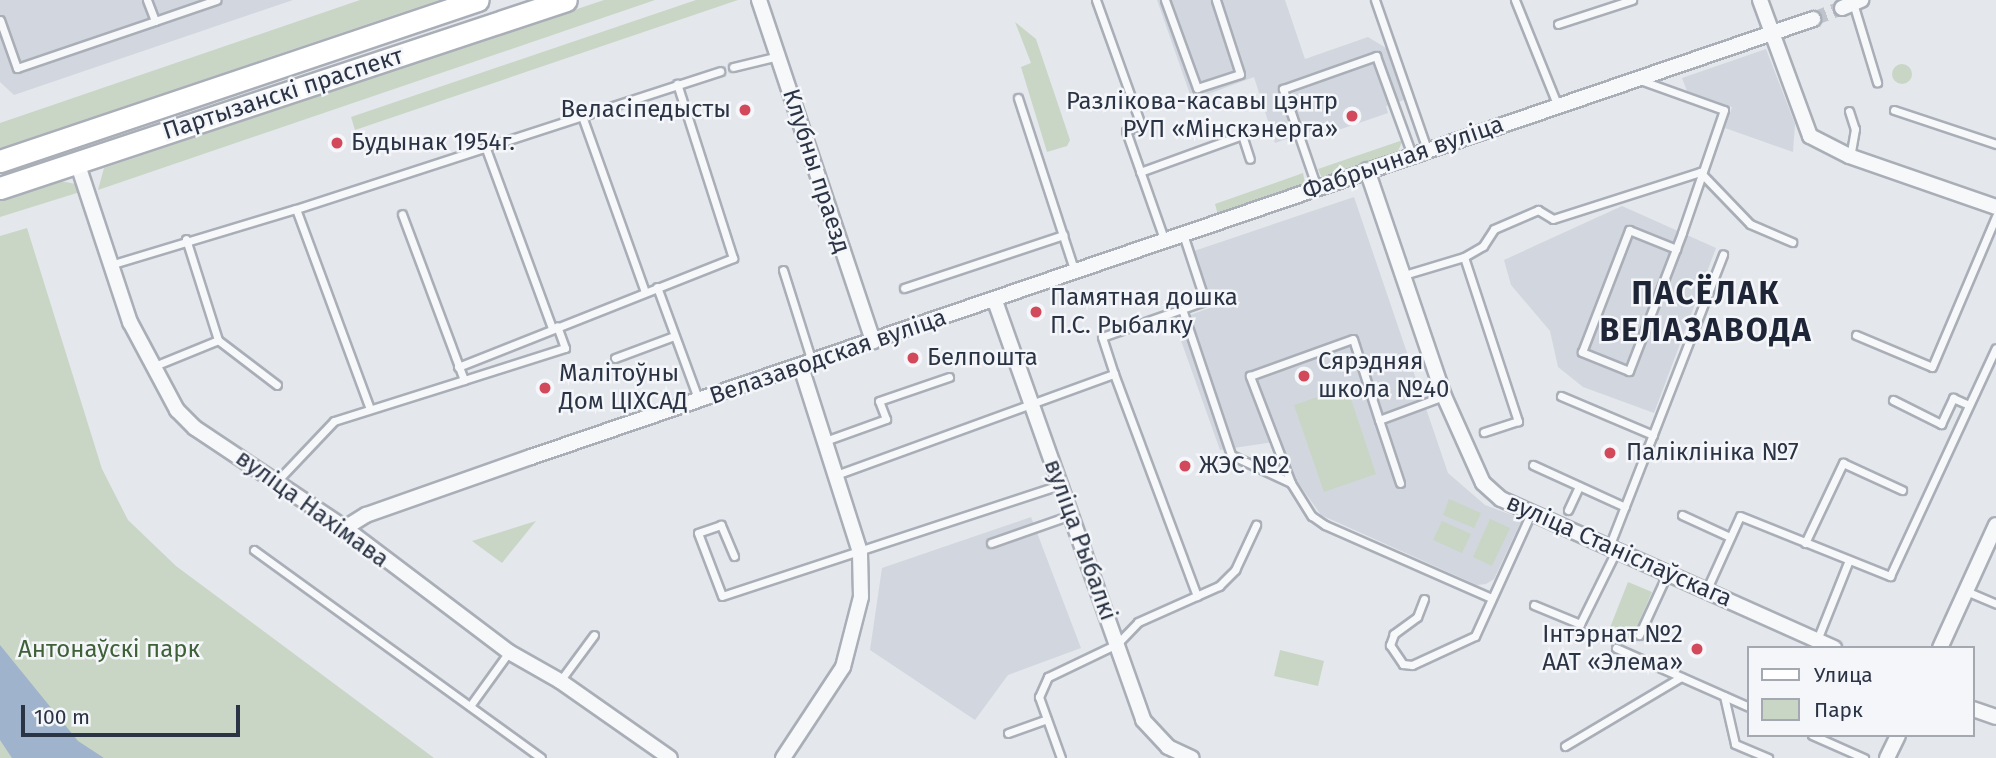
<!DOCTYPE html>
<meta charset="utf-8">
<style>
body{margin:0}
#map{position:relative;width:1996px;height:758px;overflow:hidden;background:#e4e7ec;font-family:"Fira Sans",sans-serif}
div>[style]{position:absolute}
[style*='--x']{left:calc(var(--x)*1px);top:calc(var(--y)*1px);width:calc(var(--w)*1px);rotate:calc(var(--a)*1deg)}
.built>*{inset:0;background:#d2d6de}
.green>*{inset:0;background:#c9d6c5}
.round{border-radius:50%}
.water>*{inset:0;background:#9fb4cc}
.street-tunnel>*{height:14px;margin-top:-7px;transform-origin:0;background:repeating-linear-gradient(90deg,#bfc3cb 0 14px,transparent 0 21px)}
.roads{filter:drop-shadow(2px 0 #a9aeb7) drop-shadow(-2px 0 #a9aeb7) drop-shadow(0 2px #a9aeb7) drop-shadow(0 -2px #a9aeb7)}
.lane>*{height:7px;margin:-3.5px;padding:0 3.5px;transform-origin:3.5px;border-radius:3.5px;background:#f7f8fa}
.street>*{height:14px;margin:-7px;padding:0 7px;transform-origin:7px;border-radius:7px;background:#f7f8fa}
.primary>*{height:21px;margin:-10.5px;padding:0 10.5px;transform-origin:10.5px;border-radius:10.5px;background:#fff}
.dots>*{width:19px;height:19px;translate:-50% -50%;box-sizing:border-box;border:4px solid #f4f6f9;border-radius:50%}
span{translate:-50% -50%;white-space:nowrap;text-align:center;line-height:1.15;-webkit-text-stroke:5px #f4f6f9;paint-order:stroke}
.street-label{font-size:24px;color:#2b3445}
.poi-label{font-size:24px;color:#2b3445}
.right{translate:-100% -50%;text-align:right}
.left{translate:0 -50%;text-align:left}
.park-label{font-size:24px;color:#3f6138}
.district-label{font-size:32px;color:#1d2536;font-weight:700;letter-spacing:2px}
.legend{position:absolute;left:1747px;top:646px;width:228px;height:91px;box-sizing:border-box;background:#f4f6f9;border:2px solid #a4a8b1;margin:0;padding:9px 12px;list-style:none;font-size:21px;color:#2b3445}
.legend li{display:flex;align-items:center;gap:14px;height:35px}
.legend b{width:35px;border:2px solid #a4a8b1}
.scale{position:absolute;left:21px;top:705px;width:219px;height:32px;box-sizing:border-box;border:4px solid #2b3445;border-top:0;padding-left:9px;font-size:21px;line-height:24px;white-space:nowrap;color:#2b3445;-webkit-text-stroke:5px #f4f6f9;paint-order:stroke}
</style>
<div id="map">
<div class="built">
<div style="clip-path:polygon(0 0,293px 0,14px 95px,0 82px)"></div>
<div style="clip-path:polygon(1157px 0,1285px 0,1305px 59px,1368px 37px,1386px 48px,1404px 100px,1386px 106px,1388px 113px,1312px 139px,1309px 131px,1275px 143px,1254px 77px,1192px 100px)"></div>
<div style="clip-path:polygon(1766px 49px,1795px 124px,1793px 152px,1725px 128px,1732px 107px,1687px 91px,1682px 78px)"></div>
<div style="clip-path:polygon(1354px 197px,1448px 473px,1485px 505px,1522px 519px,1494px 579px,1486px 584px,1477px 585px,1321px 515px,1292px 474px,1280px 441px,1220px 450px,1174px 321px,1212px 307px,1194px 251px)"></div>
<div style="clip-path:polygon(1622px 206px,1716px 248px,1654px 413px,1583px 387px,1558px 367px,1550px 331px,1511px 285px,1504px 260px)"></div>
<div style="clip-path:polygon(1031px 517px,1081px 648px,1008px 675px,975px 720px,870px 650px,882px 568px)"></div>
</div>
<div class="green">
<div style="clip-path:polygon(360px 0,439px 0,0 148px,0 123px)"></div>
<div style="clip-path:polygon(604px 0,655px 0,98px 190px,104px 168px)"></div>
<div style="clip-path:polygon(696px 0,738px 0,355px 130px,351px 117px)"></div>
<div style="clip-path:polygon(1015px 22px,1036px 39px,1070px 140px,1067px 146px,1047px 152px,1021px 67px,1031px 63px)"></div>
<div class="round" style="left:1892px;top:64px;width:20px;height:20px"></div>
<div style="clip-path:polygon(1403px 140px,1398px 151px,1218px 215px,1215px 204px,1303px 173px,1305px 183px,1322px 178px,1318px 169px)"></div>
<div style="clip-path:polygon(55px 180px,76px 184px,80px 192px,0 217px,0 198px)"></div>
<div style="clip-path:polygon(27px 228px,102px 469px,128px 520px,176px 566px,434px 758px,0 758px,0 236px)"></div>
<div style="clip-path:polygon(1347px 387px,1376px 474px,1324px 492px,1294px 405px)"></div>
<div style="clip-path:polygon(1449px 499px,1481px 513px,1474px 528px,1443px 515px)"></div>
<div style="clip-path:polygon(1490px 519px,1510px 528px,1492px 566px,1473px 557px)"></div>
<div style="clip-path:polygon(536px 521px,502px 563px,472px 541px)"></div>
<div style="clip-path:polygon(1442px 521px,1471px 534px,1462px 553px,1433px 540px)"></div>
<div style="clip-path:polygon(1628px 582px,1652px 592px,1631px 640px,1609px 630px)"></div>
<div style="clip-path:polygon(1280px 650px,1324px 661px,1318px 686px,1274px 676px)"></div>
</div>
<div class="water">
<div style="clip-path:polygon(0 645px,78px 741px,104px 758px,12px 758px,0 740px)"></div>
</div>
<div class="street-tunnel">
<div style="--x:1813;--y:19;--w:31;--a:-21"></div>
</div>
<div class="roads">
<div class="lane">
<div style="--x:147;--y:0;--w:22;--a:69"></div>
<div style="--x:155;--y:21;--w:65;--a:-19"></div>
<div style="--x:1096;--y:0;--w:133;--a:70.2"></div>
<div style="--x:1141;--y:125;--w:16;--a:158"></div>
<div style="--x:1126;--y:131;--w:114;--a:70.6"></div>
<div style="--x:1165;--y:0;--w:94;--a:70"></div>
<div style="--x:1197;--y:88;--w:45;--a:-18"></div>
<div style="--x:1240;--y:74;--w:78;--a:-108"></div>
<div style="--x:1375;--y:0;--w:158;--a:70.8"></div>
<div style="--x:1515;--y:0;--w:112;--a:68"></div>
<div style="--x:1853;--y:3;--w:83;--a:73.1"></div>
<div style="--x:0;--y:20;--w:51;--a:70.5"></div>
<div style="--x:17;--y:68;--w:146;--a:-18.8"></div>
<div style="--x:1558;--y:24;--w:78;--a:-18"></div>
<div style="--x:733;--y:67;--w:46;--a:-13.7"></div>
<div style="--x:1640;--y:80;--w:89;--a:19.7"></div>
<div style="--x:1724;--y:110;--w:130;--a:108.9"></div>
<div style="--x:1682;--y:233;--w:17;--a:111"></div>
<div style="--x:1676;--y:249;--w:131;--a:111.1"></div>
<div style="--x:1629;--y:371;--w:51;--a:-158"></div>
<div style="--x:1582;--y:352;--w:131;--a:-68.9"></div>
<div style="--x:1629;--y:230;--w:51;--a:22"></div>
<div style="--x:1018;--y:98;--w:183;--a:71.9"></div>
<div style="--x:1894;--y:110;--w:108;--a:18.4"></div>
<div style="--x:1849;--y:111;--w:19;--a:72"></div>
<div style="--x:1855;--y:129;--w:27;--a:100"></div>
<div style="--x:582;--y:116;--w:187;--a:70.3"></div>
<div style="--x:485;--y:146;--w:194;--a:69.8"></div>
<div style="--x:1140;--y:172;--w:109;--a:-19.9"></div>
<div style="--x:1242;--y:135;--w:25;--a:72"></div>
<div style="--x:1317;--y:188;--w:105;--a:-109"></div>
<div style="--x:1283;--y:89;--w:99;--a:-19.5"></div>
<div style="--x:1376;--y:56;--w:105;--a:70"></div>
<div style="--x:186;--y:239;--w:106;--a:72.4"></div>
<div style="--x:218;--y:340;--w:74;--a:37.3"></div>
<div style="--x:1464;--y:257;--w:173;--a:71.8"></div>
<div style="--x:1518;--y:421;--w:36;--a:162"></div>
<div style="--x:110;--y:265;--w:194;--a:-16.8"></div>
<div style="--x:783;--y:270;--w:96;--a:72.5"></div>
<div style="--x:1404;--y:275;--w:63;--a:-16.7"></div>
<div style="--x:1464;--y:257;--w:22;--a:-30"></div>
<div style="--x:1483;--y:246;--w:20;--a:-57"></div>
<div style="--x:1494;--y:229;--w:48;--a:-23.4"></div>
<div style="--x:1538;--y:210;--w:17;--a:31"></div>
<div style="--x:1553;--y:219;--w:154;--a:-17.7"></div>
<div style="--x:1700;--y:172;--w:72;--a:46.1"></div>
<div style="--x:1750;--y:224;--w:46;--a:23.2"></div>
<div style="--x:657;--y:287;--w:121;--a:69.8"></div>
<div style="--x:904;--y:288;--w:168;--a:-18.4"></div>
<div style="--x:1182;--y:309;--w:154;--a:71.4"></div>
<div style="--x:1231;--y:455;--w:66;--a:25"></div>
<div style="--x:1291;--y:483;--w:39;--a:58"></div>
<div style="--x:1312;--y:516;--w:16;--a:35"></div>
<div style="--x:1325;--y:525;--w:181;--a:23.7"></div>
<div style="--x:1856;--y:335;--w:82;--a:22.8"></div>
<div style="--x:1932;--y:367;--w:164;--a:-67"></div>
<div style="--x:615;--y:358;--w:63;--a:-20.4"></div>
<div style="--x:152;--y:367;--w:71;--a:-22.2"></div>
<div style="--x:458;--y:367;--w:296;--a:-21.6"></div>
<div style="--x:733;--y:258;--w:183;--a:-107.8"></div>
<div style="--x:1114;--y:374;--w:39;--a:-108"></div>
<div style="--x:1102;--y:337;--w:109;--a:-19.3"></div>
<div style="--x:1205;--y:301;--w:71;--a:-108.2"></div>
<div style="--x:464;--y:380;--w:106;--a:-17.6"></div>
<div style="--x:565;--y:348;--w:23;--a:-110"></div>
<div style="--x:1561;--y:396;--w:100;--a:23"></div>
<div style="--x:1893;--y:400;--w:54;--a:26.6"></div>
<div style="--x:1941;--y:424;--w:29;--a:-65"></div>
<div style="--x:1953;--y:398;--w:17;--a:24"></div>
<div style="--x:370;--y:409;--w:213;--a:-110.3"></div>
<div style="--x:296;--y:209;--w:446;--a:-18"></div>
<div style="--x:825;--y:441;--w:65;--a:-19.8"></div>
<div style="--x:886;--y:419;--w:19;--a:-111"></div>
<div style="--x:879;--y:401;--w:74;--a:-18.9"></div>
<div style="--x:1533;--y:465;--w:101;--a:24.5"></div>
<div style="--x:836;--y:475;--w:296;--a:-20"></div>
<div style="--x:1114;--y:374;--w:237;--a:69.5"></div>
<div style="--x:278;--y:480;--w:81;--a:-46.5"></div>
<div style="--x:334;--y:421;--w:136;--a:-17.5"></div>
<div style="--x:464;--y:380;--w:177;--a:-110.5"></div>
<div style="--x:1291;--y:483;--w:115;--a:-111"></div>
<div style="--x:1250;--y:376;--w:109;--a:-19.8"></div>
<div style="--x:1353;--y:339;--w:85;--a:72.2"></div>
<div style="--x:1400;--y:483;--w:66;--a:-108.4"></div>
<div style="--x:1379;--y:420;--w:69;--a:-20.3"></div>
<div style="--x:1568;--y:510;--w:26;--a:-65"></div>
<div style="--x:1682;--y:515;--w:53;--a:24.6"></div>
<div style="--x:991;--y:543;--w:85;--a:-19.3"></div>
<div style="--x:1805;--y:543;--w:89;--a:-64.6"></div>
<div style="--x:1843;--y:463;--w:65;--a:24.6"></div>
<div style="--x:1609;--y:547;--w:314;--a:-68.7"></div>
<div style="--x:254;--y:550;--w:354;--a:35.9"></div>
<div style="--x:734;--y:556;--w:34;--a:-113"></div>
<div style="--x:721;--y:525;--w:24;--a:161"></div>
<div style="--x:698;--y:533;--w:67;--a:69.1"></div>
<div style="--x:722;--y:596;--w:355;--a:-18.2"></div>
<div style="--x:1706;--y:591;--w:82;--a:-65.6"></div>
<div style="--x:1740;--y:516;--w:162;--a:21.8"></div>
<div style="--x:1890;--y:576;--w:251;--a:-65.1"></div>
<div style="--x:1966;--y:591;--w:33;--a:23"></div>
<div style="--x:1424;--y:599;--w:19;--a:111"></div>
<div style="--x:1417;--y:617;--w:29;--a:144"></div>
<div style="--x:1394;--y:634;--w:12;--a:110"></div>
<div style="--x:1390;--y:645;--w:23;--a:56"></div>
<div style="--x:1403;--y:664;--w:9;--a:6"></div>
<div style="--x:1412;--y:665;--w:69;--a:-24.7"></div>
<div style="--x:1475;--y:636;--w:135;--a:-65.5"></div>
<div style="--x:1534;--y:605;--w:50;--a:22.4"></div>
<div style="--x:1580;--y:624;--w:81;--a:-63.7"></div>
<div style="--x:1639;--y:635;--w:67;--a:-65.3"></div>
<div style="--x:1817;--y:640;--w:86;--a:-68.2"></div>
<div style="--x:1616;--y:648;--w:145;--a:23.9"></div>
<div style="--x:560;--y:681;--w:57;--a:-53.5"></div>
<div style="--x:1724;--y:696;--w:49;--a:77.1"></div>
<div style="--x:1735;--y:744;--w:36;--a:23"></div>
<div style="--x:470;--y:706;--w:67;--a:-54.2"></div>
<div style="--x:1008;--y:733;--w:41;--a:-19.7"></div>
<div style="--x:1812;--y:735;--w:57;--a:23.9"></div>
<div style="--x:1565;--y:746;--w:135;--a:-30.7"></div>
<div style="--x:1061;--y:758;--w:65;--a:-109.8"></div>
<div style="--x:1039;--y:697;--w:22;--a:-66"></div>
<div style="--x:1048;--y:677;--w:76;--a:-25.6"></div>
<div style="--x:1117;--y:644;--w:30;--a:-46"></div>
<div style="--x:1138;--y:622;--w:89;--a:-24"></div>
<div style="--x:1219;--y:586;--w:23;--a:-45"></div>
<div style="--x:1235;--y:570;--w:50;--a:-65"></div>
</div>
<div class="street">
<div style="--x:759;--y:0;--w:360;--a:71.5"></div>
<div style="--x:1760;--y:0;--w:145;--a:69.8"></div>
<div style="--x:1810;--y:136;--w:44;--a:27.1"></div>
<div style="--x:1849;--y:156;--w:156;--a:19.1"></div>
<div style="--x:1842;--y:8;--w:21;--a:-23"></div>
<div style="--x:77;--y:162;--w:169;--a:71.7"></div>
<div style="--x:130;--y:322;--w:100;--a:61.9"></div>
<div style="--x:177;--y:410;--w:25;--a:45"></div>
<div style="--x:195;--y:428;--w:180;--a:33.7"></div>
<div style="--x:345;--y:528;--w:206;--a:37.1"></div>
<div style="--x:509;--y:652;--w:59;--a:29.6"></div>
<div style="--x:560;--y:681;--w:134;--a:35"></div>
<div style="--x:1367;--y:170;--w:239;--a:71.2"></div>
<div style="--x:1444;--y:396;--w:95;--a:65.9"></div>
<div style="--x:1483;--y:483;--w:24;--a:42"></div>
<div style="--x:1501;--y:499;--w:365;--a:24.1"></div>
<div style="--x:995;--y:301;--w:444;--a:70.5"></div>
<div style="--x:1143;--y:720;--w:37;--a:47"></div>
<div style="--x:1168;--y:747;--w:26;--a:25"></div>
<div style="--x:345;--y:528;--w:25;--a:-32"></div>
<div style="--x:366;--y:515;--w:175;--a:-19.4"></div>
<div style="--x:531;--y:457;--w:1355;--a:-18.86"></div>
<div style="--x:1940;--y:648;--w:135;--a:-65.5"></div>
<div style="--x:1973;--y:709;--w:24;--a:19"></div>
<div style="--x:783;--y:758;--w:109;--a:-56.6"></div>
<div style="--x:843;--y:667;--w:72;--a:-75.6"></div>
<div style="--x:861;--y:597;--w:45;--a:-91.3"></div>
<div style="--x:860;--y:552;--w:194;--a:-107.7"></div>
<div style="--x:1887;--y:758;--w:25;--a:-64"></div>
</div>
<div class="primary">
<div style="--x:0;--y:161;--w:504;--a:-18.61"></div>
<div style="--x:0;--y:188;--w:596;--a:-18.37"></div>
</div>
</div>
<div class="dots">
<div style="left:745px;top:110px;background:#d1495b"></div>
<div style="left:1352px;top:116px;background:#d1495b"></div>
<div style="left:337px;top:143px;background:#d1495b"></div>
<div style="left:1036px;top:312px;background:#d1495b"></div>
<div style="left:913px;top:358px;background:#d1495b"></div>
<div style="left:1304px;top:376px;background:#d1495b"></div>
<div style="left:545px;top:388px;background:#d1495b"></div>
<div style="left:1610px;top:453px;background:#d1495b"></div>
<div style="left:1185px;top:466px;background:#d1495b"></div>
<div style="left:1697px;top:649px;background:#d1495b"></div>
</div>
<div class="street-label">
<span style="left:283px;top:94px;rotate:-18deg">Партызанскі праспект</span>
<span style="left:1403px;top:158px;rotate:-19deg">Фабрычная вуліца</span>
<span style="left:816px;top:171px;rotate:72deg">Клубны праезд</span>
<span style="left:828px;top:357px;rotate:-19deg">Велазаводская вуліца</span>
<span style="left:312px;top:509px;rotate:36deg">вуліца Нахімава</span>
<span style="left:1080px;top:540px;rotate:70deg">вуліца Рыбалкі</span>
<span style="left:1619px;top:551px;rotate:24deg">вуліца Станіслаўскага</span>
</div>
<div class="poi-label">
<span class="right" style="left:1338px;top:116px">Разлікова-касавы цэнтр<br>РУП «Мінскэнерга»</span>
<span class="right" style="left:731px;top:110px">Веласіпедысты</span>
<span class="left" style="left:351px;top:143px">Будынак 1954г.</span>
<span class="left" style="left:1050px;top:312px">Памятная дошка<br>П.С. Рыбалку</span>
<span class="left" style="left:927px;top:358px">Белпошта</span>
<span class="left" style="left:1318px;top:376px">Сярэдняя<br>школа №40</span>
<span class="left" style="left:559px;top:388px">Малітоўны<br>Дом ЦІХСАД</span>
<span class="left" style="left:1626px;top:453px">Паліклініка №7</span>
<span class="left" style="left:1199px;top:466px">ЖЭС №2</span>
<span class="right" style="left:1683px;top:649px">Інтэрнат №2<br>ААТ «Элема»</span>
</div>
<div class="park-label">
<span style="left:109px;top:650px">Антонаўскі парк</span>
</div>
<div class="district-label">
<span style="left:1706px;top:312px">ПАСЁЛАК<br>ВЕЛАЗАВОДА</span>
</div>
<ul class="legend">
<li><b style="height:9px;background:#fff"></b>Улица</li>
<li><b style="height:19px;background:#c9d6c5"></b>Парк</li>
</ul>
<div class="scale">100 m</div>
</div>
